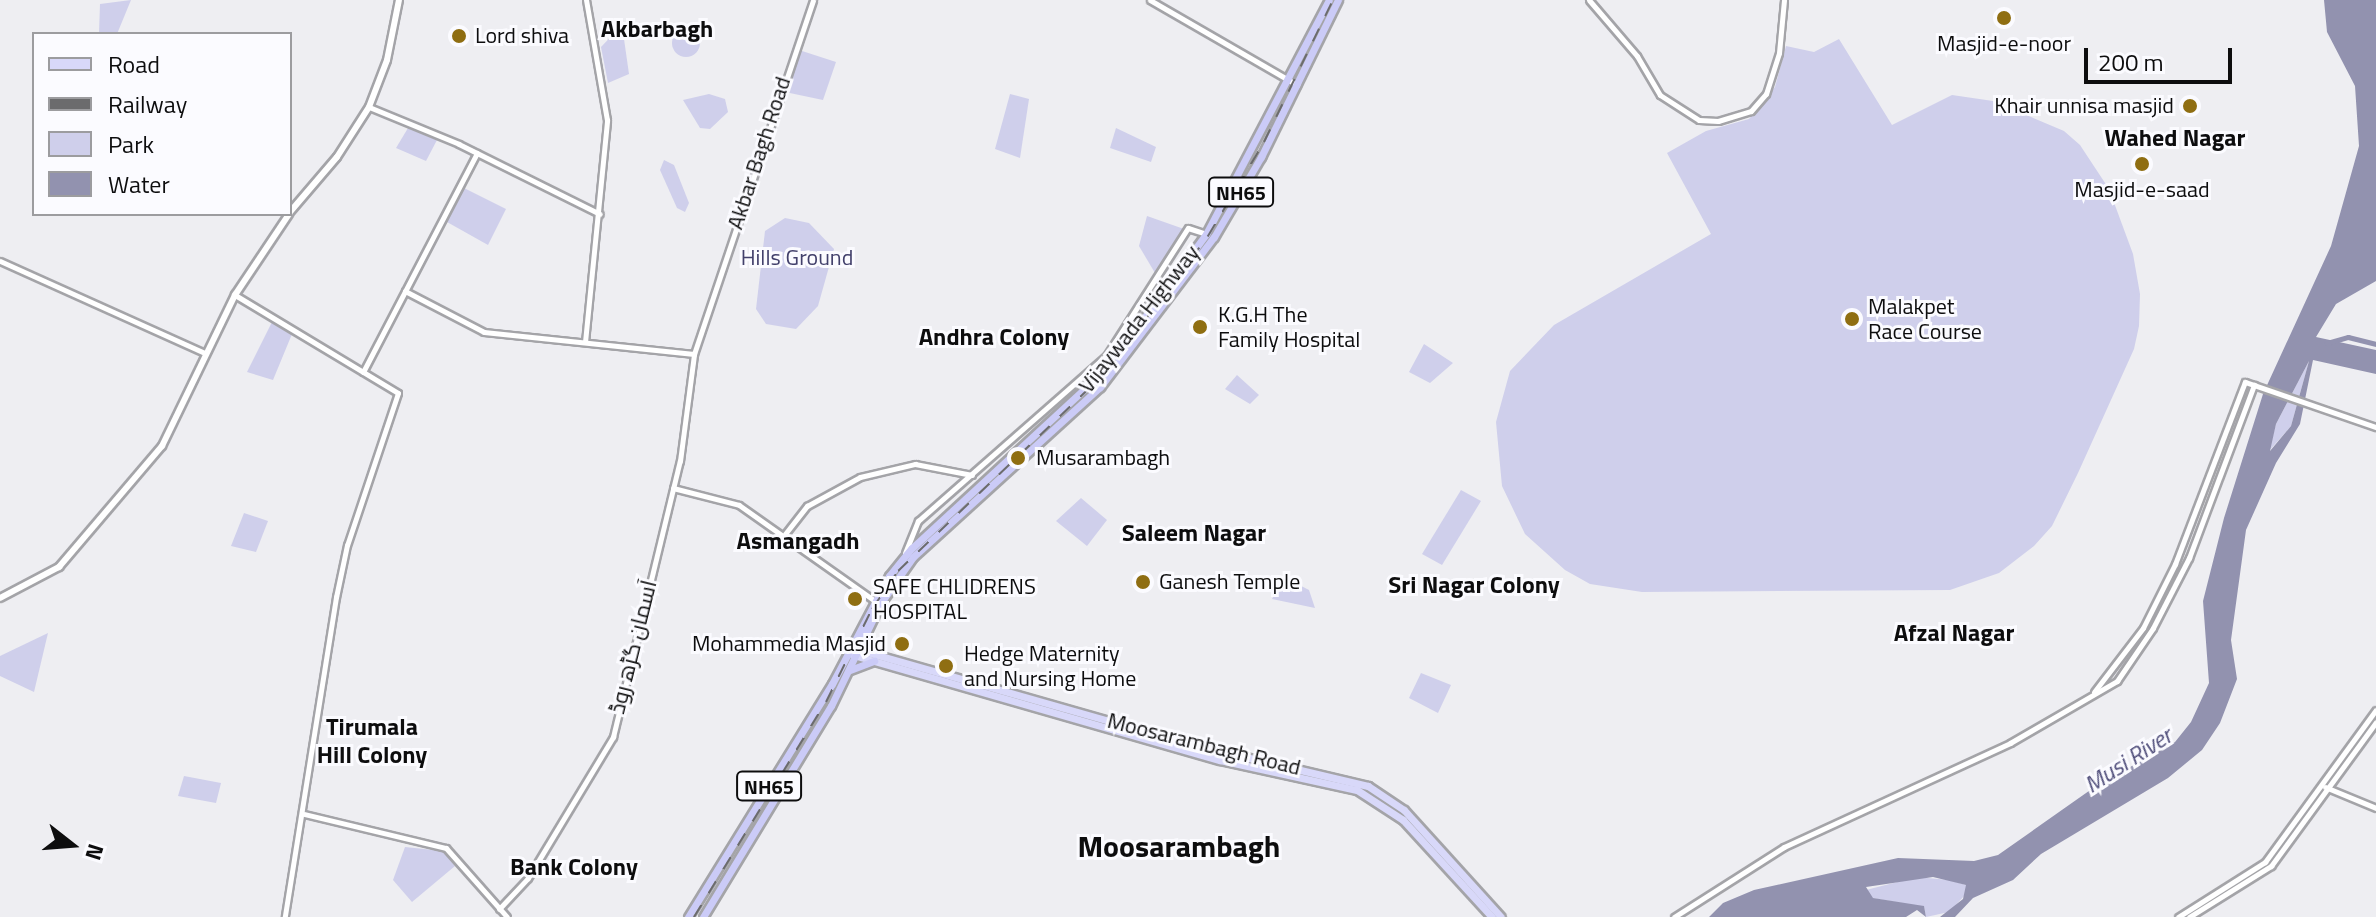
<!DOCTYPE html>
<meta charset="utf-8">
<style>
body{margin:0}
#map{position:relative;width:2376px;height:917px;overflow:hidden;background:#eeeef2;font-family:"Titillium Web",Cairo,sans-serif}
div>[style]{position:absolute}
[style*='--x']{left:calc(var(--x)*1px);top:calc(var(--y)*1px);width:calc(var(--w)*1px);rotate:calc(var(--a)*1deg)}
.green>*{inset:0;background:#cfcfeb}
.round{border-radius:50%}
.water>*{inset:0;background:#9292af}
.canal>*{height:5px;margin:-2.5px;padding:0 2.5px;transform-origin:2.5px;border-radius:2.5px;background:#9292af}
.roads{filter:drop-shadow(2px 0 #a4a4a8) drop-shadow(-2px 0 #a4a4a8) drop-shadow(0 2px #a4a4a8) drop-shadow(0 -2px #a4a4a8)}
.tertiary>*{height:5px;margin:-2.5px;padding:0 2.5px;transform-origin:2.5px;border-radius:2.5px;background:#fff}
.secondary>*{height:6px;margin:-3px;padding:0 3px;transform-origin:3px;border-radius:3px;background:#fff}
.primary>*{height:7px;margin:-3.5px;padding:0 3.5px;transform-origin:3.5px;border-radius:3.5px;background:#d8d8f9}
.trunk>*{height:7px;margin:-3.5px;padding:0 3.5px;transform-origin:3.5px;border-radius:3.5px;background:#cbcbf7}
.rail>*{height:2px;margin-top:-1px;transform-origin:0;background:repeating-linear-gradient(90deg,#6b6b6d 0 14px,transparent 0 28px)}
.dots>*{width:22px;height:22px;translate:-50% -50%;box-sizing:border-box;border:4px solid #fbfbff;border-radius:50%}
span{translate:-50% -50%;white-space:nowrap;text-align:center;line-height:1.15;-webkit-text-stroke:6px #fbfbff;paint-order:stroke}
.shield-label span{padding:2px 6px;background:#fbfbff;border:2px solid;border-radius:6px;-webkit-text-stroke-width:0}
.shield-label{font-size:20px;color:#0d0d0e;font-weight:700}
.poi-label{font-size:22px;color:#0d0d0e}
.left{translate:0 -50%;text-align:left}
.right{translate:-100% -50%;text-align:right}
.street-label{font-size:22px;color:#0d0d0e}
.park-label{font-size:22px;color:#42406b}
.neighbourhood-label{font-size:24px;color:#0d0d0e;font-weight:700}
.water-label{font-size:24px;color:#4f4d7a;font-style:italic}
.district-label{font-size:30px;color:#0d0d0e;font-weight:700}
.legend{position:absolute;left:32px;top:32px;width:260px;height:184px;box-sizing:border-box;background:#fbfbff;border:2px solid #9c9c9f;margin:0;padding:10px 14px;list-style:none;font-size:24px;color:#0d0d0e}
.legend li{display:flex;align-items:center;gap:16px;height:40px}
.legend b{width:40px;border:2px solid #9c9c9f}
.north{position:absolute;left:32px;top:805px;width:80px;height:80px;-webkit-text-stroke:6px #fbfbff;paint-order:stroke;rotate:107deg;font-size:22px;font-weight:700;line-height:32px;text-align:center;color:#0d0d0e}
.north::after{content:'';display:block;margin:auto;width:28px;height:36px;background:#0d0d0e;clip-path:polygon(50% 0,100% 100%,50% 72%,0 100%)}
.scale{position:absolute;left:2084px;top:48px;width:148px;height:36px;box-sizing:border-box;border:4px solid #0d0d0e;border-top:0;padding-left:10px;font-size:24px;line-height:28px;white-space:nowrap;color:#0d0d0e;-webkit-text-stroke:6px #fbfbff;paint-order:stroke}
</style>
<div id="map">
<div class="green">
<div style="clip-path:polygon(131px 0,117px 34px,99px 34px,100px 4px)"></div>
<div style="clip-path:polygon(622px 25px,629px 74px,608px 83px,601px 47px)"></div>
<div class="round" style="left:672px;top:29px;width:28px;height:28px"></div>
<div style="clip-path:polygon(1839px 39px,1892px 125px,1952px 95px,1993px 101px,2064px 131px,2080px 145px,2109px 189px,2133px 254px,2140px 294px,2139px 326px,2134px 349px,2078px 473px,2052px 526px,2034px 546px,1999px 573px,1950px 590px,1642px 592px,1590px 584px,1565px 570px,1525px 534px,1502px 486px,1496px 422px,1510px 371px,1554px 325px,1711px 234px,1667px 153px,1706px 131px,1749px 119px,1775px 87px,1786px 46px,1814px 52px)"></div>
<div style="clip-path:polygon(799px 50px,836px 62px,823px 100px,785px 92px)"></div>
<div style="clip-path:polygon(709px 94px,725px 99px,728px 112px,710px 129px,700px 128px,683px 100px)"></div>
<div style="clip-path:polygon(1010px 94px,1029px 99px,1020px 158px,995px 149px)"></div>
<div style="clip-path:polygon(408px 128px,437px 140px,426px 161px,396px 148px)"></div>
<div style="clip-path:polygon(1116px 128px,1156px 147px,1151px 162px,1110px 148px)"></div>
<div style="clip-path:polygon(664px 160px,674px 165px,689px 203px,685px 212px,677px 208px,660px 170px)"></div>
<div style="clip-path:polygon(464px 188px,506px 209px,488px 245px,447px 222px)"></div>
<div style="clip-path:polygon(1147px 216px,1184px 229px,1155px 273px,1139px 246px)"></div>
<div style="clip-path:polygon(785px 218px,809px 223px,834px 249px,818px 306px,796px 329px,766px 324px,756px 309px,765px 231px)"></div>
<div style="clip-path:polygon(272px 322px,292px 334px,273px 380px,247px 372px)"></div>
<div style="clip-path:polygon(1424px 344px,1453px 363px,1430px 383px,1409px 372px)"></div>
<div style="clip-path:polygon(2309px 361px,2291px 426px,2269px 451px,2276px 424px)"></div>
<div style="clip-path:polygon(1237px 375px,1259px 395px,1250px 404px,1225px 389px)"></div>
<div style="clip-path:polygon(1461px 490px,1481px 501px,1442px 565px,1422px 554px)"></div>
<div style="clip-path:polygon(1081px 498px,1107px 520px,1087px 546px,1056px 521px)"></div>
<div style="clip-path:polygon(244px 513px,268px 521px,256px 552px,231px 546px)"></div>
<div style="clip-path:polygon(1284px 577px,1309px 590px,1315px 608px,1272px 599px)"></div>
<div style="clip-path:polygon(48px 633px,34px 692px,0 676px,0 656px)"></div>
<div style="clip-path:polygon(1421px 673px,1451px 685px,1438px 713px,1409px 698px)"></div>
<div style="clip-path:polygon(184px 776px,221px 783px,216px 803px,178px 796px)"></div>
<div style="clip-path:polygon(405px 847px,443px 851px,455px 866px,412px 902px,393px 880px)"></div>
<div style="clip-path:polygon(1917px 877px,1949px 880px,1966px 885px,1967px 893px,1949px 912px,1926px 917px,1924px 907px,1872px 898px,1866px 890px)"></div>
</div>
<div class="water">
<div style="clip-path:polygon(evenodd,2324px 0,2376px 0,2376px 281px,2336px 304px,2316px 337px,2376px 350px,2376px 374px,2313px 360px,2300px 424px,2276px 463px,2246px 530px,2231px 640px,2237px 679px,2220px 723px,2202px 750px,2168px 778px,2041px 854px,2013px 880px,1973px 898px,1955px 917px,1940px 917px,1963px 899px,1966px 885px,1933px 877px,1866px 887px,1873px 898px,1924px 906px,1926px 917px,1917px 910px,1906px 917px,1709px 917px,1723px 903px,1754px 890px,1898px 858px,1974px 861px,1998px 855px,2096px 786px,2175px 742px,2191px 722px,2209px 683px,2203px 601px,2224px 518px,2263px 394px,2331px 246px,2359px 146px,2355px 86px,2327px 32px,2324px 0,2309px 361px,2291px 426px,2270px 451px,2276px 424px,2309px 361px)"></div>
</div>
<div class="canal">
<div style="--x:2327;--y:343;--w:22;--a:-16"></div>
<div style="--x:2348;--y:337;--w:29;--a:14"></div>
</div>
<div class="roads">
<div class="tertiary">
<div style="--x:1150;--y:0;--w:170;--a:30"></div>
<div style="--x:1589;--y:0;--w:74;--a:49.4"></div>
<div style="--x:1637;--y:56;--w:45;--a:59.5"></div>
<div style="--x:1660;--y:95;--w:46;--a:32.7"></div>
<div style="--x:1699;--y:120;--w:19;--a:3"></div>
<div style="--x:1718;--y:121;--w:34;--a:-17"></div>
<div style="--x:1751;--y:111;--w:23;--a:-49"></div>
<div style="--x:1766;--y:94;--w:43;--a:-72.4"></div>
<div style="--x:1779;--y:53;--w:53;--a:-84.6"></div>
<div style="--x:369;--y:107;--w:97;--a:22.3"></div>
<div style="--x:459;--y:144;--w:157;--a:26.4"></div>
<div style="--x:0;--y:261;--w:225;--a:24.2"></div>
<div style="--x:405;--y:291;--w:89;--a:27.4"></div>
<div style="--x:484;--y:332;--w:211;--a:6"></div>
<div style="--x:235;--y:295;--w:190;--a:31"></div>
<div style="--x:398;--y:393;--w:160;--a:108.5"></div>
<div style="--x:347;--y:545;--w:53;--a:101.9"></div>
<div style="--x:336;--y:597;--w:324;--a:99.1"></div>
<div style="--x:585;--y:342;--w:223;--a:-84.3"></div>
<div style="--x:607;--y:120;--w:122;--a:-99.9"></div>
<div style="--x:363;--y:372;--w:247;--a:-62.5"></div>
<div style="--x:673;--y:488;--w:68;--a:14.4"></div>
<div style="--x:739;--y:505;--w:166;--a:35.2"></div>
<div style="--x:785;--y:534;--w:36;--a:-52"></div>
<div style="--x:807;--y:506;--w:60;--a:-28.7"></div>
<div style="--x:860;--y:477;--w:57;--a:-13.3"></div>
<div style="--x:915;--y:464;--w:58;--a:10.9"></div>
<div style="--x:905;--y:553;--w:35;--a:-68"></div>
<div style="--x:918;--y:521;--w:250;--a:-41.3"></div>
<div style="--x:1106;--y:356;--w:152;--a:-57.4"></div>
<div style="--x:1188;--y:228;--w:19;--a:18"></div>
<div style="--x:2094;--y:692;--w:81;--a:-52.6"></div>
<div style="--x:2143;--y:628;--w:72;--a:-63.4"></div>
<div style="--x:2175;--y:564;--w:195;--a:-69"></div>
<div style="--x:2245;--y:382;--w:139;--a:19"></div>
<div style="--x:2325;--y:787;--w:55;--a:22.4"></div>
<div style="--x:304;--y:814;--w:146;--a:13.5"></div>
<div style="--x:446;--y:848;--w:92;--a:48.5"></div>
<div style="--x:499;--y:909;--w:42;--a:-46.9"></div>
<div style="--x:528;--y:878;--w:165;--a:-58.9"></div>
<div style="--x:613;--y:737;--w:284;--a:-76.4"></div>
<div style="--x:680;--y:461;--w:108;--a:-82.5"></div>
<div style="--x:694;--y:354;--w:373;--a:-71.4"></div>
<div style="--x:1674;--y:917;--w:130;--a:-32.5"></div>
<div style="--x:1784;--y:847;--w:249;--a:-24.7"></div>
<div style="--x:2010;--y:743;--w:124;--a:-30.1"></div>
<div style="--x:2117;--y:681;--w:64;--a:-55.8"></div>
<div style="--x:2153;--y:628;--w:79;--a:-62.8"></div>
<div style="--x:2189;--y:558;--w:185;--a:-69.4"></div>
<div style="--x:2178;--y:917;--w:103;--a:-32.3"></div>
<div style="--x:2265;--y:862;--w:188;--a:-53.9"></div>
<div style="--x:2189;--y:917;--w:97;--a:-31.9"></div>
<div style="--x:2271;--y:866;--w:178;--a:-53.9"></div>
</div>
<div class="secondary">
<div style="--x:290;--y:212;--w:72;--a:-49.5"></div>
<div style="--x:337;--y:157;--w:59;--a:-57.4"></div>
<div style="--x:369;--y:107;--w:50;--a:-69"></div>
<div style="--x:387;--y:60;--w:61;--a:-78.7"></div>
<div style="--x:0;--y:598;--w:67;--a:-27.7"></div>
<div style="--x:59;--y:567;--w:159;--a:-49.6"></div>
<div style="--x:162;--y:446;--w:168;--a:-64.2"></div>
<div style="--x:235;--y:295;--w:97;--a:-56.3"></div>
</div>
<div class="primary">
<div style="--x:853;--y:648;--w:346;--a:15.9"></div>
<div style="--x:1186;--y:743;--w:187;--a:13.3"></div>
<div style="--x:1368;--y:786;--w:43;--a:33.7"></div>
<div style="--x:1404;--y:810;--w:144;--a:47.8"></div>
<div style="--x:853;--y:655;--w:382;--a:16"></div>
<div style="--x:1220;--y:760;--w:140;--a:12.4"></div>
<div style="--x:1357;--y:790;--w:55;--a:33.1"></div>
<div style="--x:1403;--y:820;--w:132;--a:47.5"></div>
</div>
<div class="trunk">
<div style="--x:850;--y:670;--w:26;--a:-21"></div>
<div style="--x:688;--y:917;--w:274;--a:-58.3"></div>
<div style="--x:832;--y:684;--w:122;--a:-62.2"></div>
<div style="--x:889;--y:576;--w:36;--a:-51"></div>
<div style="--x:912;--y:548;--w:265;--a:-42.7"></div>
<div style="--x:1107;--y:368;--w:167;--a:-53.5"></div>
<div style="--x:1206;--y:234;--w:264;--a:-62.3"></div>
<div style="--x:703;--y:917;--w:247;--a:-58.8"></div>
<div style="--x:831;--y:706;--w:113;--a:-64.3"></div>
<div style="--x:880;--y:604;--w:57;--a:-54.9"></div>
<div style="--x:913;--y:557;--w:253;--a:-42.3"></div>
<div style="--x:1100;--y:387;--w:188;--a:-52.8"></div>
<div style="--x:1214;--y:237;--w:93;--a:-59.6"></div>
<div style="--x:1261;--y:157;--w:175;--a:-63.9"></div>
</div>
</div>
<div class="rail">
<div style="--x:694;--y:917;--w:252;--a:-58.5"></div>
<div style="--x:826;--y:702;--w:104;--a:-63.7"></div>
<div style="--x:872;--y:609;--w:46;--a:-55.6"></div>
<div style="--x:898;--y:571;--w:289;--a:-43.7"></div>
<div style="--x:1107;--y:371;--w:169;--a:-53.2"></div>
<div style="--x:1208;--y:236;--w:109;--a:-59.2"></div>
<div style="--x:1264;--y:142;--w:158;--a:-64.1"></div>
</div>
<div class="dots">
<div style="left:2004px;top:18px;background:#8f6e12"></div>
<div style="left:459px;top:36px;background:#8f6e12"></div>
<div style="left:2190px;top:106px;background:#8f6e12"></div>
<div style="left:2142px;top:164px;background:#8f6e12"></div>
<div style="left:1852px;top:319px;background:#8f6e12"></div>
<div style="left:1200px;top:327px;background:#8f6e12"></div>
<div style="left:1018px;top:458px;background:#8f6e12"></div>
<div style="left:1143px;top:582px;background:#8f6e12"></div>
<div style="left:855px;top:599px;background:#8f6e12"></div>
<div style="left:902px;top:644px;background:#8f6e12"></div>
<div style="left:946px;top:666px;background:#8f6e12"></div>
</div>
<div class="shield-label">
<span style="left:1241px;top:192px">NH65</span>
<span style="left:769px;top:786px">NH65</span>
</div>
<div class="poi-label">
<span class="left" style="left:475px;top:36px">Lord shiva</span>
<span style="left:2004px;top:44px">Masjid-e-noor</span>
<span class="right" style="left:2174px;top:106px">Khair unnisa masjid</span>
<span style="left:2142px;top:190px">Masjid-e-saad</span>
<span class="left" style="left:1868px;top:319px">Malakpet<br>Race Course</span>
<span class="left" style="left:1218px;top:327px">K.G.H The<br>Family Hospital</span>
<span class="left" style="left:1036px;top:458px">Musarambagh</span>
<span class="left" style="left:1159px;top:582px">Ganesh Temple</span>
<span class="left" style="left:873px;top:599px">SAFE CHLIDRENS<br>HOSPITAL</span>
<span class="right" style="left:886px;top:644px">Mohammedia Masjid</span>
<span class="left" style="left:964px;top:666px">Hedge Maternity<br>and Nursing Home</span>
</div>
<div class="street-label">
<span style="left:759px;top:153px;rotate:-72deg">Akbar Bagh Road</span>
<span style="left:1139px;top:319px;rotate:-52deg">Vijaywada Highway</span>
<span style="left:633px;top:647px;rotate:-76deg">آسمان گڑھ روڈ</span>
<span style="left:1204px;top:744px;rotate:14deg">Moosarambagh Road</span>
</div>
<div class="park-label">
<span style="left:797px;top:258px">Hills Ground</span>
</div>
<div class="neighbourhood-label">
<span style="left:657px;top:29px">Akbarbagh</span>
<span style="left:2175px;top:138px">Wahed Nagar</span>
<span style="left:994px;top:337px">Andhra Colony</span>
<span style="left:1194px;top:533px">Saleem Nagar</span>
<span style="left:798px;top:541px">Asmangadh</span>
<span style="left:1474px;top:585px">Sri Nagar Colony</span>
<span style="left:1954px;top:633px">Afzal Nagar</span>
<span style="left:372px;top:741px">Tirumala<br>Hill Colony</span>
<span style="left:574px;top:867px">Bank Colony</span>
</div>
<div class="water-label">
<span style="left:2128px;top:760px;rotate:-33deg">Musi River</span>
</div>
<div class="district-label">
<span style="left:1179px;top:846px">Moosarambagh</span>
</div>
<ul class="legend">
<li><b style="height:10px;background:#d8d8f9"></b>Road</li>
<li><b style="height:10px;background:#6b6b6d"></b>Railway</li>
<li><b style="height:22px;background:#cfcfeb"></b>Park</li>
<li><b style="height:22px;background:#9292af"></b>Water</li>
</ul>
<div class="north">N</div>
<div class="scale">200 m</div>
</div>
